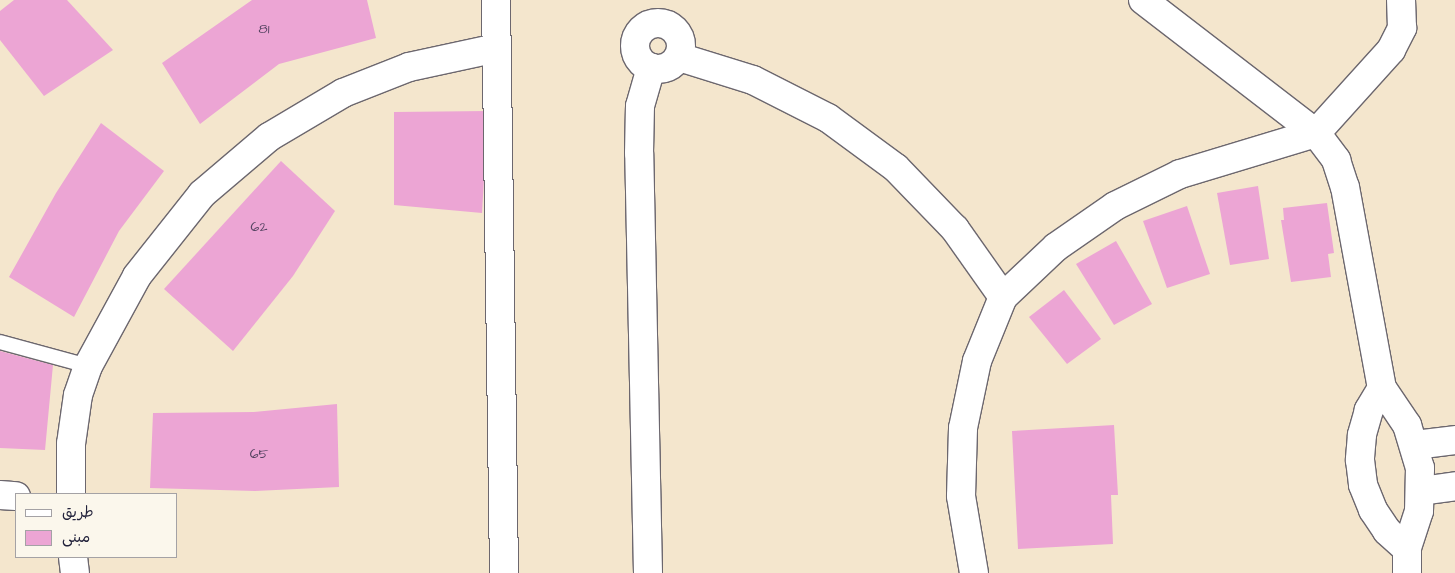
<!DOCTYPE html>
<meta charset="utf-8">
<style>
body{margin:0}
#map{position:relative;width:1455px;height:573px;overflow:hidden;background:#f4e6cd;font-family:"Architects Daughter","Playpen Sans Arabic",sans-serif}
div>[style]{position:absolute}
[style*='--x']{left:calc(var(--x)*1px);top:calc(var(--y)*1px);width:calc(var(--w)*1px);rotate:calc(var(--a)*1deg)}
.building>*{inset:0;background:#eca5d4}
.roads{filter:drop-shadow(1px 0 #6c676e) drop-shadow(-1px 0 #6c676e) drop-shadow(0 1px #6c676e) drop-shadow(0 -1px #6c676e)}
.lane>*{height:14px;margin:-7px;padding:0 7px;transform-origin:7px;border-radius:7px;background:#fff}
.street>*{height:28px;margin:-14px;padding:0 14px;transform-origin:14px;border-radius:14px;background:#fff}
.street>.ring{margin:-14px;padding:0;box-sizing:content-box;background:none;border:28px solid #fff;border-radius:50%}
span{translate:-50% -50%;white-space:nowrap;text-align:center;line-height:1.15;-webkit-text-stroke:4.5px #fbf7ec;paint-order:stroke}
.number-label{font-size:14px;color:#544361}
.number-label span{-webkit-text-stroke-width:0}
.legend{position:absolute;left:15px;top:493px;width:162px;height:65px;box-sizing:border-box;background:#fbf7ec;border:1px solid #a4a2a5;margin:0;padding:6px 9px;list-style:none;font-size:15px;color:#22223b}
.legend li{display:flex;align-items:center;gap:10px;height:25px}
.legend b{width:25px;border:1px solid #a4a2a5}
</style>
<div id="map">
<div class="building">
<div style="clip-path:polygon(14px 0,67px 0,113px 50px,44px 96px,0 40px,0 11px)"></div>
<div style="clip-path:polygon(252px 0,367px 0,376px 38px,279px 64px,200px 124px,162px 63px)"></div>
<div style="clip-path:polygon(488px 111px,482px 213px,394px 205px,394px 112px)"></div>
<div style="clip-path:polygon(101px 123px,164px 171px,119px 231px,74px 317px,9px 277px,56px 193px)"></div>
<div style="clip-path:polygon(281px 161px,335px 211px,293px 276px,233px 351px,164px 289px)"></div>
<div style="clip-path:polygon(1258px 186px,1269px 259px,1230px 265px,1217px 193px)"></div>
<div style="clip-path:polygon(1327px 203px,1334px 253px,1328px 254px,1331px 277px,1291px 282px,1281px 220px,1284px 220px,1283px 208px)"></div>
<div style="clip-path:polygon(1187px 206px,1210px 274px,1167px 288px,1143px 221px)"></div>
<div style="clip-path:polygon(1116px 241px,1152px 304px,1114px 325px,1076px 264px)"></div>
<div style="clip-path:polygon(1064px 290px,1101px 339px,1067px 364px,1029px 317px)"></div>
<div style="clip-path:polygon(0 351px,53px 365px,45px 450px,0 448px)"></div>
<div style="clip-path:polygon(337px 404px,339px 487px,255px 491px,150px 488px,153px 413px,254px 412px)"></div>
<div style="clip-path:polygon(1114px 425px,1118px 495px,1111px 495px,1113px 544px,1018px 549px,1012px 431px)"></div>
</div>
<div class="roads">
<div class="lane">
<div style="--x:0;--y:342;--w:91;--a:15.3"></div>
</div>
<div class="street">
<div style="--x:496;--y:0;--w:573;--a:89.2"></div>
<div style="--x:1143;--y:0;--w:218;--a:37.6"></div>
<div style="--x:1316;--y:133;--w:34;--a:53"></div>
<div style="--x:1336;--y:160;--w:28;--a:72"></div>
<div style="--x:1345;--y:187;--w:204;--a:79.6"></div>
<div style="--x:1382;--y:388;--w:45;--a:56"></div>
<div style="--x:1407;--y:425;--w:45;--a:73.2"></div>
<div style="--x:1420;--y:468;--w:43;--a:91.3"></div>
<div style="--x:1419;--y:511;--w:40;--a:108"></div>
<div style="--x:1407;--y:549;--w:24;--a:90"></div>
<div class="ring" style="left:635px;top:23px;width:18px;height:18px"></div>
<div style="--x:679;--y:57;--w:77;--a:17.3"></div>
<div style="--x:753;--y:80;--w:84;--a:26.9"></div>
<div style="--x:828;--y:118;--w:84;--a:36.3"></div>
<div style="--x:896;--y:168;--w:85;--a:46"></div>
<div style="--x:955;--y:229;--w:83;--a:54.8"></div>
<div style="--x:1382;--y:388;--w:26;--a:121"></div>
<div style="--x:1369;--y:410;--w:26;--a:106"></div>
<div style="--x:1362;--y:435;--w:25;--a:95"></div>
<div style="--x:1360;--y:460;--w:25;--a:83"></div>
<div style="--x:1363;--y:485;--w:27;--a:68"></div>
<div style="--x:1373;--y:510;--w:25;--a:56"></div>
<div style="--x:1387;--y:531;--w:27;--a:42"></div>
<div style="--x:1415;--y:445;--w:40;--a:-7.1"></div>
<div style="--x:1421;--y:491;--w:34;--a:-8"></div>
<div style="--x:71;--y:494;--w:50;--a:-90"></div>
<div style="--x:71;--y:444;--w:49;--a:-81.9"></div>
<div style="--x:78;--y:395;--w:31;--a:-71"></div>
<div style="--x:88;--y:366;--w:102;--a:-61.4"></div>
<div style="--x:137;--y:276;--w:105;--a:-51.6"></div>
<div style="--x:202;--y:194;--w:88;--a:-40.4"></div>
<div style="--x:269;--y:137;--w:86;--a:-30.7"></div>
<div style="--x:343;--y:93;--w:71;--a:-21.5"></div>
<div style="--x:409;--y:67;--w:90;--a:-12.2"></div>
<div style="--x:0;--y:495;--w:16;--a:4"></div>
<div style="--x:73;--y:557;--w:16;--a:83"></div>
<div style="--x:648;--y:573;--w:420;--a:-91.2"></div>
<div style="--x:639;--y:153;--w:47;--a:-88.8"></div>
<div style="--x:640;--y:106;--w:40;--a:-74"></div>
<div style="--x:974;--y:573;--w:78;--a:-99.6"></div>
<div style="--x:961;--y:496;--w:68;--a:-88.3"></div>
<div style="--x:963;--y:428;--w:68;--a:-78.2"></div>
<div style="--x:977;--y:361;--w:69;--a:-67.9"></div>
<div style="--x:1003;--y:297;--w:73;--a:-43.3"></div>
<div style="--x:1056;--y:247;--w:72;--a:-34.8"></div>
<div style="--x:1115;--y:206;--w:72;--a:-26.2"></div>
<div style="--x:1180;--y:174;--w:142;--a:-16.8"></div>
<div style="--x:1316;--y:133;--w:112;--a:-47.9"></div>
<div style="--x:1391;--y:50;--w:25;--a:-63"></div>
<div style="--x:1402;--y:28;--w:28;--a:-92"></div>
</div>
</div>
<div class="number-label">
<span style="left:264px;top:29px">81</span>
<span style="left:259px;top:227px">62</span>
<span style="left:259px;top:454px">65</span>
</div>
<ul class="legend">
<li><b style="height:6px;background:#fff"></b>طريق</li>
<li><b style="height:14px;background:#eca5d4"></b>مبنى</li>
</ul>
</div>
